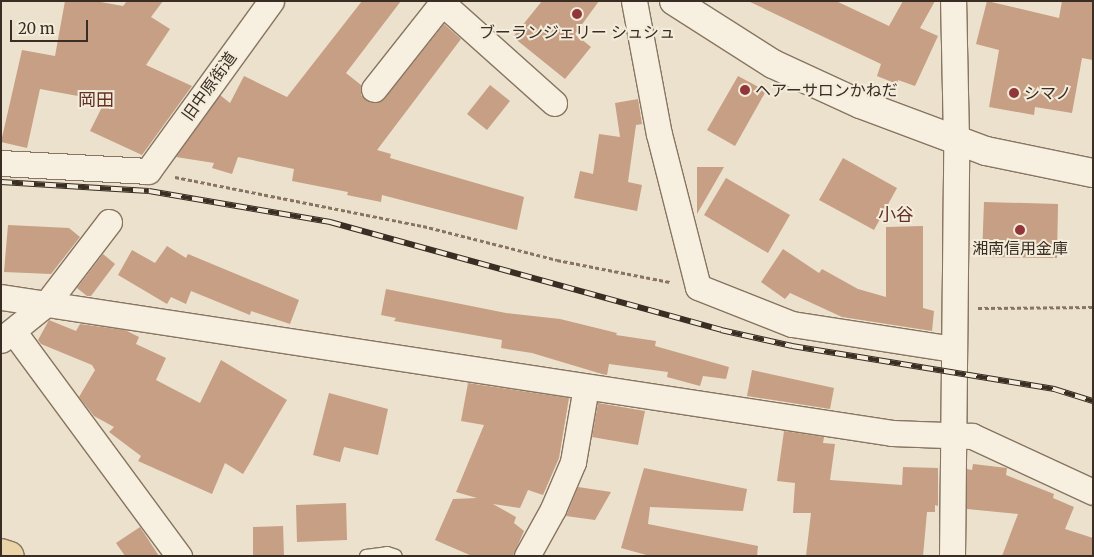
<!DOCTYPE html>
<meta charset="utf-8">
<style>
body{margin:0}
#map{position:relative;width:1094px;height:557px;overflow:hidden;background:#ece1cc;font-family:Merriweather,"Noto Sans JP",serif}
div>[style]{position:absolute}
[style*='--x']{left:calc(var(--x)*1px);top:calc(var(--y)*1px);width:calc(var(--w)*1px);rotate:calc(var(--a)*1deg)}
.building>*{inset:0;background:#c69f85}
.path>*{height:3px;margin-top:-1.5px;transform-origin:0;background:repeating-linear-gradient(90deg,#877561 0 4px,transparent 0 6.5px)}
.roads{filter:drop-shadow(1px 0 #877561) drop-shadow(-1px 0 #877561) drop-shadow(0 1px #877561) drop-shadow(0 -1px #877561)}
.service>*{height:12px;margin:-6px;padding:0 6px;transform-origin:6px;border-radius:6px;background:#f7efdf}
.minor>*{height:25px;margin:-12.5px;padding:0 12.5px;transform-origin:12.5px;border-radius:12.5px;background:#f7efdf}
.tertiary>*{height:28px;margin:-14px;padding:0 14px;transform-origin:14px;border-radius:14px;background:#f7efdf}
.primary>*{height:28px;margin:-14px;padding:0 14px;transform-origin:14px;border-radius:14px;background:#ead4a8}
.rail>*{height:5.5px;margin-top:-2.75px;transform-origin:0;background:repeating-linear-gradient(90deg,#f4ecdb 0 11px,#3a2d23 0 22px);box-sizing:border-box;border-block:1px solid #3a2d23}
.dots>*{width:14px;height:14px;translate:-50% -50%;box-sizing:border-box;border:2px solid #f4ecdb;border-radius:50%}
span{translate:-50% -50%;white-space:nowrap;text-align:center;line-height:1.15;-webkit-text-stroke:4px #f4ecdb;paint-order:stroke}
.poi-label{font-size:16px;color:#3a2d23}
.left{translate:0 -50%;text-align:left}
.street-label{font-size:16px;color:#3a2d23}
.neighbourhood-label{font-size:18px;color:#623126}
.frame{position:absolute;inset:0;border:2px solid #3a2d23;pointer-events:none}
.scale{position:absolute;left:10px;top:20px;width:78px;height:22px;box-sizing:border-box;border:2px solid #3a2d23;border-top:0;padding-left:6px;font-size:15px;line-height:18px;white-space:nowrap;color:#3a2d23;-webkit-text-stroke:4px #f4ecdb;paint-order:stroke}
</style>
<div id="map">
<div class="building">
<div style="clip-path:polygon(65px 1px,95px 1px,123px 6px,127px 1px,163px 1px,151px 17px,170px 29px,146px 65px,192px 86px,142px 155px,90px 131px,105px 101px,40px 89px,27px 148px,1px 142px,22px 50px,55px 56px)"></div>
<div style="clip-path:polygon(362px 1px,401px 1px,346px 73px,361px 85px,361px 95px,371px 103px,385px 98px,444px 24px,461px 39px,377px 150px,391px 154px,390px 158px,524px 197px,517px 230px,382px 195px,381px 202px,347px 195px,348px 192px,292px 181px,294px 169px,238px 157px,232px 174px,212px 168px,214px 163px,176px 157px,220px 95px,230px 103px,244px 76px,287px 97px)"></div>
<div style="clip-path:polygon(542px 1px,599px 1px,575px 34px,591px 47px,565px 79px,513px 37px)"></div>
<div style="clip-path:polygon(748px 1px,836px 1px,889px 26px,903px 1px,935px 1px,920px 28px,938px 36px,915px 86px,898px 80px,897px 84px,877px 76px,881px 64px)"></div>
<div style="clip-path:polygon(987px 1px,1059px 18px,1062px 1px,1093px 1px,1093px 60px,1082px 58px,1072px 113px,1035px 107px,1034px 115px,989px 107px,999px 50px,976px 44px)"></div>
<div style="clip-path:polygon(738px 76px,766px 91px,735px 146px,707px 130px)"></div>
<div style="clip-path:polygon(490px 85px,510px 101px,487px 130px,467px 114px)"></div>
<div style="clip-path:polygon(638px 99px,642px 124px,636px 125px,628px 182px,642px 185px,637px 211px,574px 198px,580px 171px,593px 174px,599px 134px,620px 137px,615px 103px)"></div>
<div style="clip-path:polygon(843px 158px,897px 188px,874px 230px,819px 200px)"></div>
<div style="clip-path:polygon(697px 167px,724px 167px,697px 214px)"></div>
<div style="clip-path:polygon(726px 178px,790px 215px,768px 253px,704px 215px)"></div>
<div style="clip-path:polygon(984px 202px,1058px 204px,1057px 258px,982px 257px)"></div>
<div style="clip-path:polygon(8px 225px,69px 228px,80px 237px,51px 274px,4px 272px)"></div>
<div style="clip-path:polygon(923px 226px,923px 308px,934px 311px,932px 331px,842px 317px,790px 293px,785px 299px,761px 282px,783px 249px,819px 273px,822px 269px,858px 289px,886px 297px,886px 227px)"></div>
<div style="clip-path:polygon(167px 246px,186px 258px,188px 254px,299px 300px,290px 324px,251px 311px,250px 315px,191px 291px,186px 304px,171px 297px,167px 304px,118px 275px,132px 250px,155px 263px)"></div>
<div style="clip-path:polygon(103px 254px,115px 264px,91px 296px,87px 296px,77px 288px)"></div>
<div style="clip-path:polygon(386px 289px,506px 313px,560px 319px,617px 333px,616px 335px,656px 341px,655px 346px,729px 367px,726px 379px,703px 376px,700px 386px,667px 377px,668px 372px,609px 364px,607px 375px,602px 374px,532px 353px,501px 348px,502px 340px,394px 321px,396px 318px,381px 315px)"></div>
<div style="clip-path:polygon(49px 320px,76px 331px,80px 324px,125px 330px,139px 337px,136px 344px,166px 358px,156px 380px,200px 403px,221px 360px,287px 400px,243px 474px,225px 463px,212px 494px,138px 461px,141px 456px,109px 432px,114px 427px,94px 416px,79px 397px,95px 370px,92px 365px,41px 344px,38px 340px)"></div>
<div style="clip-path:polygon(752px 370px,834px 388px,830px 409px,747px 396px)"></div>
<div style="clip-path:polygon(468px 383px,569px 398px,559px 458px,543px 495px,528px 490px,520px 508px,493px 504px,516px 517px,514px 523px,524px 531px,513px 556px,472px 556px,435px 540px,453px 499px,477px 498px,456px 492px,484px 425px,461px 421px)"></div>
<div style="clip-path:polygon(329px 393px,388px 409px,378px 455px,344px 447px,340px 462px,313px 455px)"></div>
<div style="clip-path:polygon(598px 403px,645px 411px,638px 445px,592px 437px)"></div>
<div style="clip-path:polygon(784px 431px,824px 437px,823px 443px,835px 444px,830px 480px,902px 485px,903px 467px,938px 468px,938px 506px,935px 505px,935px 512px,927px 512px,923px 556px,806px 556px,811px 513px,793px 513px,795px 483px,777px 481px)"></div>
<div style="clip-path:polygon(973px 464px,1007px 468px,1006px 475px,1054px 494px,1053px 498px,1074px 507px,1065px 529px,1093px 538px,1093px 556px,1002px 556px,1018px 514px,967px 509px,967px 469px,972px 470px)"></div>
<div style="clip-path:polygon(644px 468px,747px 489px,743px 511px,650px 507px,648px 524px,758px 546px,757px 556px,650px 556px,621px 548px)"></div>
<div style="clip-path:polygon(578px 487px,611px 492px,595px 520px,566px 516px)"></div>
<div style="clip-path:polygon(346px 503px,347px 540px,297px 542px,296px 505px)"></div>
<div style="clip-path:polygon(283px 526px,284px 556px,253px 556px,253px 527px)"></div>
<div style="clip-path:polygon(140px 527px,142px 530px,159px 556px,125px 556px,116px 543px)"></div>
</div>
<div class="path">
<div style="--x:175;--y:177;--w:253;--a:11.2"></div>
<div style="--x:423;--y:226;--w:138;--a:14.2"></div>
<div style="--x:557;--y:260;--w:115;--a:11"></div>
<div style="--x:978;--y:308;--w:115;--a:-0.5"></div>
</div>
<div class="roads">
<div class="service">
<div style="--x:366;--y:556;--w:21;--a:-8"></div>
<div style="--x:387;--y:553;--w:9;--a:18"></div>
</div>
<div class="minor">
<div style="--x:440;--y:1;--w:153;--a:41.8"></div>
<div style="--x:634;--y:1;--w:135;--a:79.4"></div>
<div style="--x:659;--y:134;--w:158;--a:75.7"></div>
<div style="--x:698;--y:287;--w:101;--a:21.5"></div>
<div style="--x:792;--y:324;--w:164;--a:8.8"></div>
<div style="--x:374;--y:89;--w:110;--a:-51.7"></div>
<div style="--x:1;--y:163;--w:147;--a:3.1"></div>
<div style="--x:148;--y:171;--w:210;--a:-54.1"></div>
<div style="--x:1;--y:297;--w:901;--a:8.68"></div>
<div style="--x:892;--y:433;--w:80;--a:2.1"></div>
<div style="--x:972;--y:436;--w:133;--a:24.8"></div>
<div style="--x:13;--y:331;--w:280;--a:53.6"></div>
<div style="--x:1;--y:340;--w:59;--a:-38.8"></div>
<div style="--x:47;--y:303;--w:102;--a:-52.6"></div>
<div style="--x:527;--y:556;--w:54;--a:-61"></div>
<div style="--x:553;--y:509;--w:51;--a:-66.9"></div>
<div style="--x:573;--y:462;--w:76;--a:-80.2"></div>
<div style="--x:952;--y:556;--w:416;--a:-89.4"></div>
<div style="--x:956;--y:140;--w:139;--a:-91.2"></div>
</div>
<div class="tertiary">
<div style="--x:674;--y:1;--w:117;--a:32.5"></div>
<div style="--x:773;--y:64;--w:96;--a:24.7"></div>
<div style="--x:860;--y:104;--w:134;--a:20.5"></div>
<div style="--x:986;--y:151;--w:109;--a:11.6"></div>
</div>
<div class="primary">
<div style="--x:1;--y:553;--w:9;--a:18"></div>
</div>
</div>
<div class="rail">
<div style="--x:1;--y:182;--w:148;--a:3.5"></div>
<div style="--x:149;--y:191;--w:184;--a:9.7"></div>
<div style="--x:330;--y:222;--w:406;--a:15.4"></div>
<div style="--x:721;--y:330;--w:73;--a:12.7"></div>
<div style="--x:792;--y:346;--w:266;--a:9.3"></div>
<div style="--x:1054;--y:389;--w:41;--a:17.1"></div>
</div>
<div class="dots">
<div style="left:577px;top:14px;background:#913639"></div>
<div style="left:745px;top:90px;background:#913639"></div>
<div style="left:1014px;top:93px;background:#913639"></div>
<div style="left:1020px;top:230px;background:#913639"></div>
</div>
<div class="poi-label">
<span style="left:577px;top:32px">ブーランジェリー シュシュ</span>
<span class="left" style="left:755px;top:90px">ヘアーサロンかねだ</span>
<span class="left" style="left:1024px;top:93px">シマノ</span>
<span style="left:1020px;top:248px">湘南信用金庫</span>
</div>
<div class="street-label">
<span style="left:209px;top:86px;rotate:-54deg">旧中原街道</span>
</div>
<div class="neighbourhood-label">
<span style="left:96px;top:100px">岡田</span>
<span style="left:896px;top:215px">小谷</span>
</div>
<div class="frame"></div>
<div class="scale">20 m</div>
</div>
